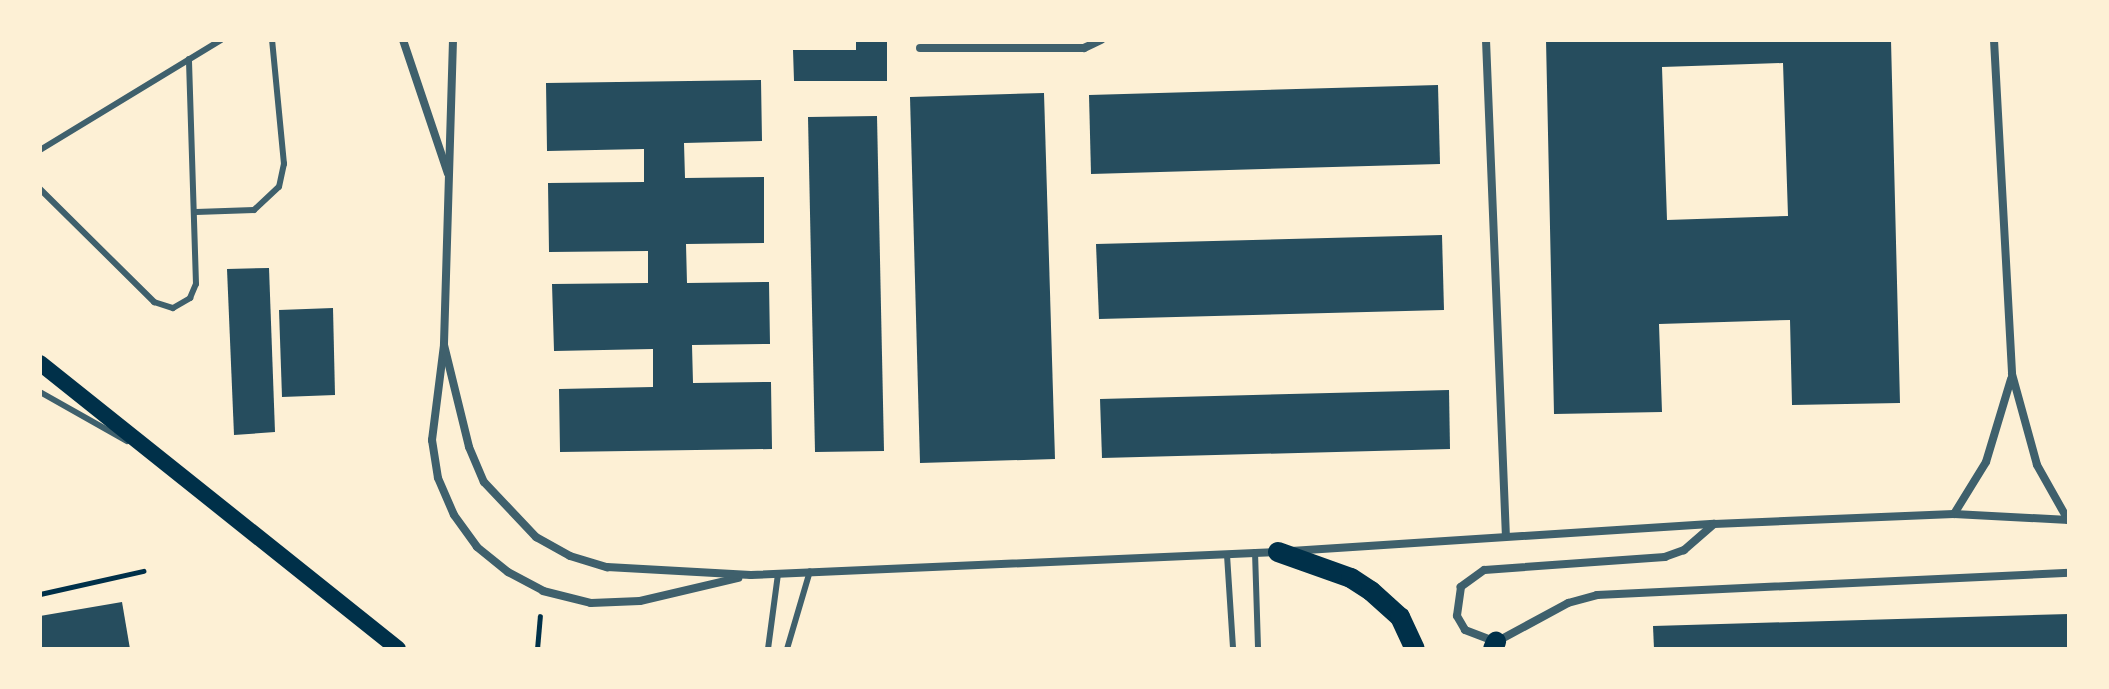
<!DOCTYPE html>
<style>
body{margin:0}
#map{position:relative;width:2109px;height:689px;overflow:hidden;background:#fdf0d5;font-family:Roboto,sans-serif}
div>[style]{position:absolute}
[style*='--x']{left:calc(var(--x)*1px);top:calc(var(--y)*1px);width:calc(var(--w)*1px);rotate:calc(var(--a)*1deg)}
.building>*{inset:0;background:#264d5e}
.path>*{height:5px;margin:-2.5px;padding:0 2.5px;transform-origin:2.5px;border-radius:2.5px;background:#003049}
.service>*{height:6px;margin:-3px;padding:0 3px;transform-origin:3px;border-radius:3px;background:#3f606c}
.minor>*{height:8px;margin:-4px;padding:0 4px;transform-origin:4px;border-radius:4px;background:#3f606c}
.secondary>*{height:16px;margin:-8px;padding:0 8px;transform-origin:8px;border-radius:8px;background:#003049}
.primary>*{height:20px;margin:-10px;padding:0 10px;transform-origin:10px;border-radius:10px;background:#003049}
span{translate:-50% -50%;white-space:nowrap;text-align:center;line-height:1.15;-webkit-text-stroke:6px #fdf0d5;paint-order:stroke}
.frame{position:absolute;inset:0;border:42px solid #fdf0d5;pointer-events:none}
</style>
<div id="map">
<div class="building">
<div style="clip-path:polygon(856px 40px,887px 40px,887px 81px,794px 81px,793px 50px,856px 50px)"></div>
<div style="clip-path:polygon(evenodd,1546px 40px,1891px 40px,1900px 403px,1792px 405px,1790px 320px,1659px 324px,1662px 412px,1554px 414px,1546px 40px,1783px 63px,1788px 216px,1667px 220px,1662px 67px,1783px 63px)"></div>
<div style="clip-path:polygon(761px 80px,762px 141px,684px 143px,685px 178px,764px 177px,764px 243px,686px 244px,687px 283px,769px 282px,770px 344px,692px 345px,693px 383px,771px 382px,772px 449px,560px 452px,559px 389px,653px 387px,653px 349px,554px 351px,552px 284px,648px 283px,648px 251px,549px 252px,548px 183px,644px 182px,644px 149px,547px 151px,546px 83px)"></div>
<div style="clip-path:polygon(1438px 85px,1440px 164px,1091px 174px,1089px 95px)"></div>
<div style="clip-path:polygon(1044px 93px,1055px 459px,920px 463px,910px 97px)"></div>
<div style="clip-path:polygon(877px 116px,884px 451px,815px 452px,808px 117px)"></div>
<div style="clip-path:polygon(1442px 235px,1444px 310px,1099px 319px,1096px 244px)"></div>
<div style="clip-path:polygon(269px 268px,275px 432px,234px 435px,227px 269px)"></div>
<div style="clip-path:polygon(333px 308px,335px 395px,282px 397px,279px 310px)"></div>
<div style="clip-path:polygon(1449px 390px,1450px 449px,1102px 458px,1100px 399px)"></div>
<div style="clip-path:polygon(122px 602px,130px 649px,40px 649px,40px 616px)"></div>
<div style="clip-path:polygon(2069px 614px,2069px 649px,1654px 649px,1653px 626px)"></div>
</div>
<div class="path">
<div style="--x:40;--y:594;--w:106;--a:-12.6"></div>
<div style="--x:537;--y:649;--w:33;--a:-85"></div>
</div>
<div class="service">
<div style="--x:40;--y:150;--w:212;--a:-31.3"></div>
<div style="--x:40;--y:189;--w:161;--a:44.7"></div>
<div style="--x:154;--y:302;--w:20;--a:18"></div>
<div style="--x:173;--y:308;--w:20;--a:-30"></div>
<div style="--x:190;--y:298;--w:15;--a:-67"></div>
<div style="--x:196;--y:284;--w:225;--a:-91.8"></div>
<div style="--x:196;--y:212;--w:58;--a:-2"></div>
<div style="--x:254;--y:210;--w:34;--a:-43"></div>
<div style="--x:279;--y:187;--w:24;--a:-78"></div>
<div style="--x:284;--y:164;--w:125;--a:-95.5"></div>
<div style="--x:40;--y:392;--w:100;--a:29.4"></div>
<div style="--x:1255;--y:552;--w:97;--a:88.2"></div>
<div style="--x:1227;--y:555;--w:94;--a:86.3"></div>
<div style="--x:768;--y:649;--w:76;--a:-82.4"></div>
<div style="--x:787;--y:649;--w:81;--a:-73.6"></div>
</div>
<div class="minor">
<div style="--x:403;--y:40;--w:141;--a:71.4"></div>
<div style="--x:453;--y:40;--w:305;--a:91.7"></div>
<div style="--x:444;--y:345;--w:96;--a:97.2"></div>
<div style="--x:432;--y:440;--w:38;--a:81"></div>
<div style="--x:438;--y:478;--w:40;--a:66.6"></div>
<div style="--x:454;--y:515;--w:39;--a:54"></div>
<div style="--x:477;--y:547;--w:40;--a:39"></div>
<div style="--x:508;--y:572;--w:40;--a:28"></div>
<div style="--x:543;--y:591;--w:49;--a:14"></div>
<div style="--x:591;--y:603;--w:49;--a:-2.3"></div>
<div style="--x:640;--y:601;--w:101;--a:-13.2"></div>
<div style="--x:1486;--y:40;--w:494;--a:87.7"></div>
<div style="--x:1994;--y:40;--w:334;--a:86.9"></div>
<div style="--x:2012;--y:374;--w:94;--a:74.6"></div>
<div style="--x:2037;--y:465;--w:63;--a:60.6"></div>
<div style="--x:920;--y:48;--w:164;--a:0"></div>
<div style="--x:1084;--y:48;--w:19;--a:-25"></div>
<div style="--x:444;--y:345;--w:105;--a:76.2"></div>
<div style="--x:469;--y:447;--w:38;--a:67"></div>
<div style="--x:484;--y:482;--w:76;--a:46.6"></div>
<div style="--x:536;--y:537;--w:39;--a:29"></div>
<div style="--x:570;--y:556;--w:39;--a:17"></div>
<div style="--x:607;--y:567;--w:144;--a:3.2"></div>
<div style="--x:751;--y:575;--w:528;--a:-2.5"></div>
<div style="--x:1954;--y:514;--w:61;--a:-58.4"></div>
<div style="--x:1986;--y:462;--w:87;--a:-73.2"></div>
<div style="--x:1714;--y:524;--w:40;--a:139"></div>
<div style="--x:1684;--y:550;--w:20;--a:160"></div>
<div style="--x:1665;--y:557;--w:181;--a:175.9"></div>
<div style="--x:1484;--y:570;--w:29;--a:144"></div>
<div style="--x:1461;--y:587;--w:29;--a:98"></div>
<div style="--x:1457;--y:616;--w:16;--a:60"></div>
<div style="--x:1465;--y:630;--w:33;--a:21"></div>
<div style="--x:1496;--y:642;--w:82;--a:-28.4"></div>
<div style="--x:1568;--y:603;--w:30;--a:-15"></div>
<div style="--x:1597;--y:595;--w:473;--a:-2.7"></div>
<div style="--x:1291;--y:551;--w:424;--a:-3.7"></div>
<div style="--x:1714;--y:524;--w:240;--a:-2.4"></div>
<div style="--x:1954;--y:514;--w:115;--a:3"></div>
</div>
<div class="secondary">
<div style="--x:40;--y:363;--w:458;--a:38.6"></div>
</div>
<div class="primary">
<div style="--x:1278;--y:552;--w:77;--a:19.6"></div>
<div style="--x:1351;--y:578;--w:24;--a:33"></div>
<div style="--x:1371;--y:591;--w:39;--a:42"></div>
<div style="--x:1400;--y:617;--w:35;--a:65"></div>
<div style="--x:1493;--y:649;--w:8;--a:-67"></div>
</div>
<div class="frame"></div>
</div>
